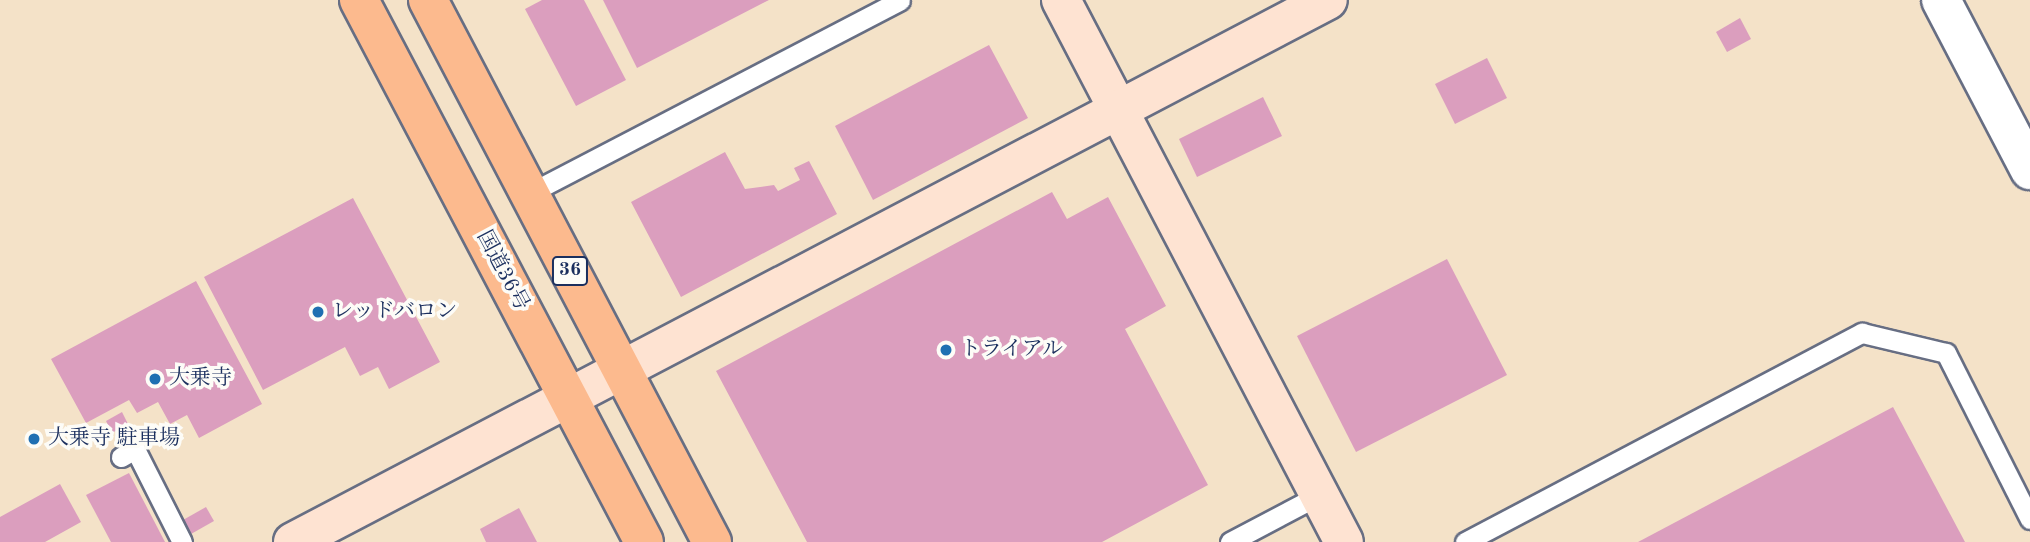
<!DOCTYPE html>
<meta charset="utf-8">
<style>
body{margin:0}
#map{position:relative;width:2030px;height:542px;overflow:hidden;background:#f4e2c8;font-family:"Old Standard TT","Noto Serif JP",serif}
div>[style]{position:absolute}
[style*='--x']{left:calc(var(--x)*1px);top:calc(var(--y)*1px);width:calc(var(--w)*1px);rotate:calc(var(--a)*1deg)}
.building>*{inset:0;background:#db9ebe}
.roads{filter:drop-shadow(2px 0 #676e83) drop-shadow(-2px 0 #676e83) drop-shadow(0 2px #676e83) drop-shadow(0 -2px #676e83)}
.lane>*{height:19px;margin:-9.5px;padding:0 9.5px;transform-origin:9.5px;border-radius:9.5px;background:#fff}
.street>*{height:38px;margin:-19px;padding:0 19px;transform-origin:19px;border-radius:19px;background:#fff}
.secondary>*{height:38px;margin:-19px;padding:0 19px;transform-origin:19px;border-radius:19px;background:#fee3d2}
.highway>*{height:38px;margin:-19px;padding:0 19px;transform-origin:19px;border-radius:19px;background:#fcba8e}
.dots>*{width:19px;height:19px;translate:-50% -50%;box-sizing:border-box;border:4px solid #fdfcf7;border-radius:50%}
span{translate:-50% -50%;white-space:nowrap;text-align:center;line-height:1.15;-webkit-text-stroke:7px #fdfcf7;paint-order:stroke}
.shield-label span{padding:2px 5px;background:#fdfcf7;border:2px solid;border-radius:5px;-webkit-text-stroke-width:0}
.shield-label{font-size:19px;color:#1b2f5e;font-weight:700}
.street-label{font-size:21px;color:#1b2f5e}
.poi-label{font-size:21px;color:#1b2f5e}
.left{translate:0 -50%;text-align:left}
</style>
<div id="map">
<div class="building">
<div style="clip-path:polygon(542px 0,584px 0,626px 80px,576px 106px,525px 9px)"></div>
<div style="clip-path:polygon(603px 0,769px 0,637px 68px)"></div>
<div style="clip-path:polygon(1740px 18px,1751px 39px,1727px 52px,1716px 32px)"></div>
<div style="clip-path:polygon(989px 45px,1028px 118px,873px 200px,835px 126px)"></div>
<div style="clip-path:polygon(1487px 58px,1507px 98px,1455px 124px,1435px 84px)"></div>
<div style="clip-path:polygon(1263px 97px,1282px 136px,1197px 177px,1179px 139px)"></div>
<div style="clip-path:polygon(725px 152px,745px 189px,774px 185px,778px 191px,800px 180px,794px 168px,809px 161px,837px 214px,681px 297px,631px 202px)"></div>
<div style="clip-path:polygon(1052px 192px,1067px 219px,1108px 197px,1166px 306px,1125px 329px,1208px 485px,1102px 542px,807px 542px,716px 371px)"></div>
<div style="clip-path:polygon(353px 198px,440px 362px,389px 389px,378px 367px,360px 376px,345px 347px,263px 390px,204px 277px)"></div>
<div style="clip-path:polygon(1447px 259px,1507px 375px,1356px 452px,1297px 336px)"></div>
<div style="clip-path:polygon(196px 281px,262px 404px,199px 438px,187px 415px,170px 424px,158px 402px,137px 413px,129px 400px,86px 423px,51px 359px)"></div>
<div style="clip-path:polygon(1893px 407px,1965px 542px,1638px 542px)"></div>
<div style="clip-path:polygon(122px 412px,128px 424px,112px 433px,106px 421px)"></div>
<div style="clip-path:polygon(129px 473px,165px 542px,111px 542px,86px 495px)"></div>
<div style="clip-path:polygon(60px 484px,81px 522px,45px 542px,0 542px,0 517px)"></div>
<div style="clip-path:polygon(206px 507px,214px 521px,191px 534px,183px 520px)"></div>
<div style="clip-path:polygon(519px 508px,537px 542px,486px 542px,480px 529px)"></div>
</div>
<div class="roads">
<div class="lane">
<div style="--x:530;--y:193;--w:417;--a:-27.5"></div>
<div style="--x:121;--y:457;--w:16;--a:-30"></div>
<div style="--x:135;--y:449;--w:104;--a:63.2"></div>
<div style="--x:1230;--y:542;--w:101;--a:-27.8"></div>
<div style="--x:1465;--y:542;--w:449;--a:-27.8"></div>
<div style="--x:1862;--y:333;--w:86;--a:13.4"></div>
<div style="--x:1946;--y:353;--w:186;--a:63.2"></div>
</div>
<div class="street">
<div style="--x:1941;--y:0;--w:192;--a:62.4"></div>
</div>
<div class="secondary">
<div style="--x:1061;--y:0;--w:611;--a:62.43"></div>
<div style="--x:293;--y:542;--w:1168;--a:-27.64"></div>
</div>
<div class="highway">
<div style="--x:359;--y:0;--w:612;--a:62.26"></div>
<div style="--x:428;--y:0;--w:612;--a:62.35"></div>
</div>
</div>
<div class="dots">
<div style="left:318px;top:312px;background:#1f6fb2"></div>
<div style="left:946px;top:350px;background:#1f6fb2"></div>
<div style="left:155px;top:379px;background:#1f6fb2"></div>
<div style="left:34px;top:439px;background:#1f6fb2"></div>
</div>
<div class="shield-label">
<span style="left:570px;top:271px">36</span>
</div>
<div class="street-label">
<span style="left:502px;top:271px;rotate:62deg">国道36号</span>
</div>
<div class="poi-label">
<span class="left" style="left:332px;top:312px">レッドバロン</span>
<span class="left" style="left:960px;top:350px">トライアル</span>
<span class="left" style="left:169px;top:379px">大乗寺</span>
<span class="left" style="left:48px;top:439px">大乗寺 駐車場</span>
</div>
</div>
